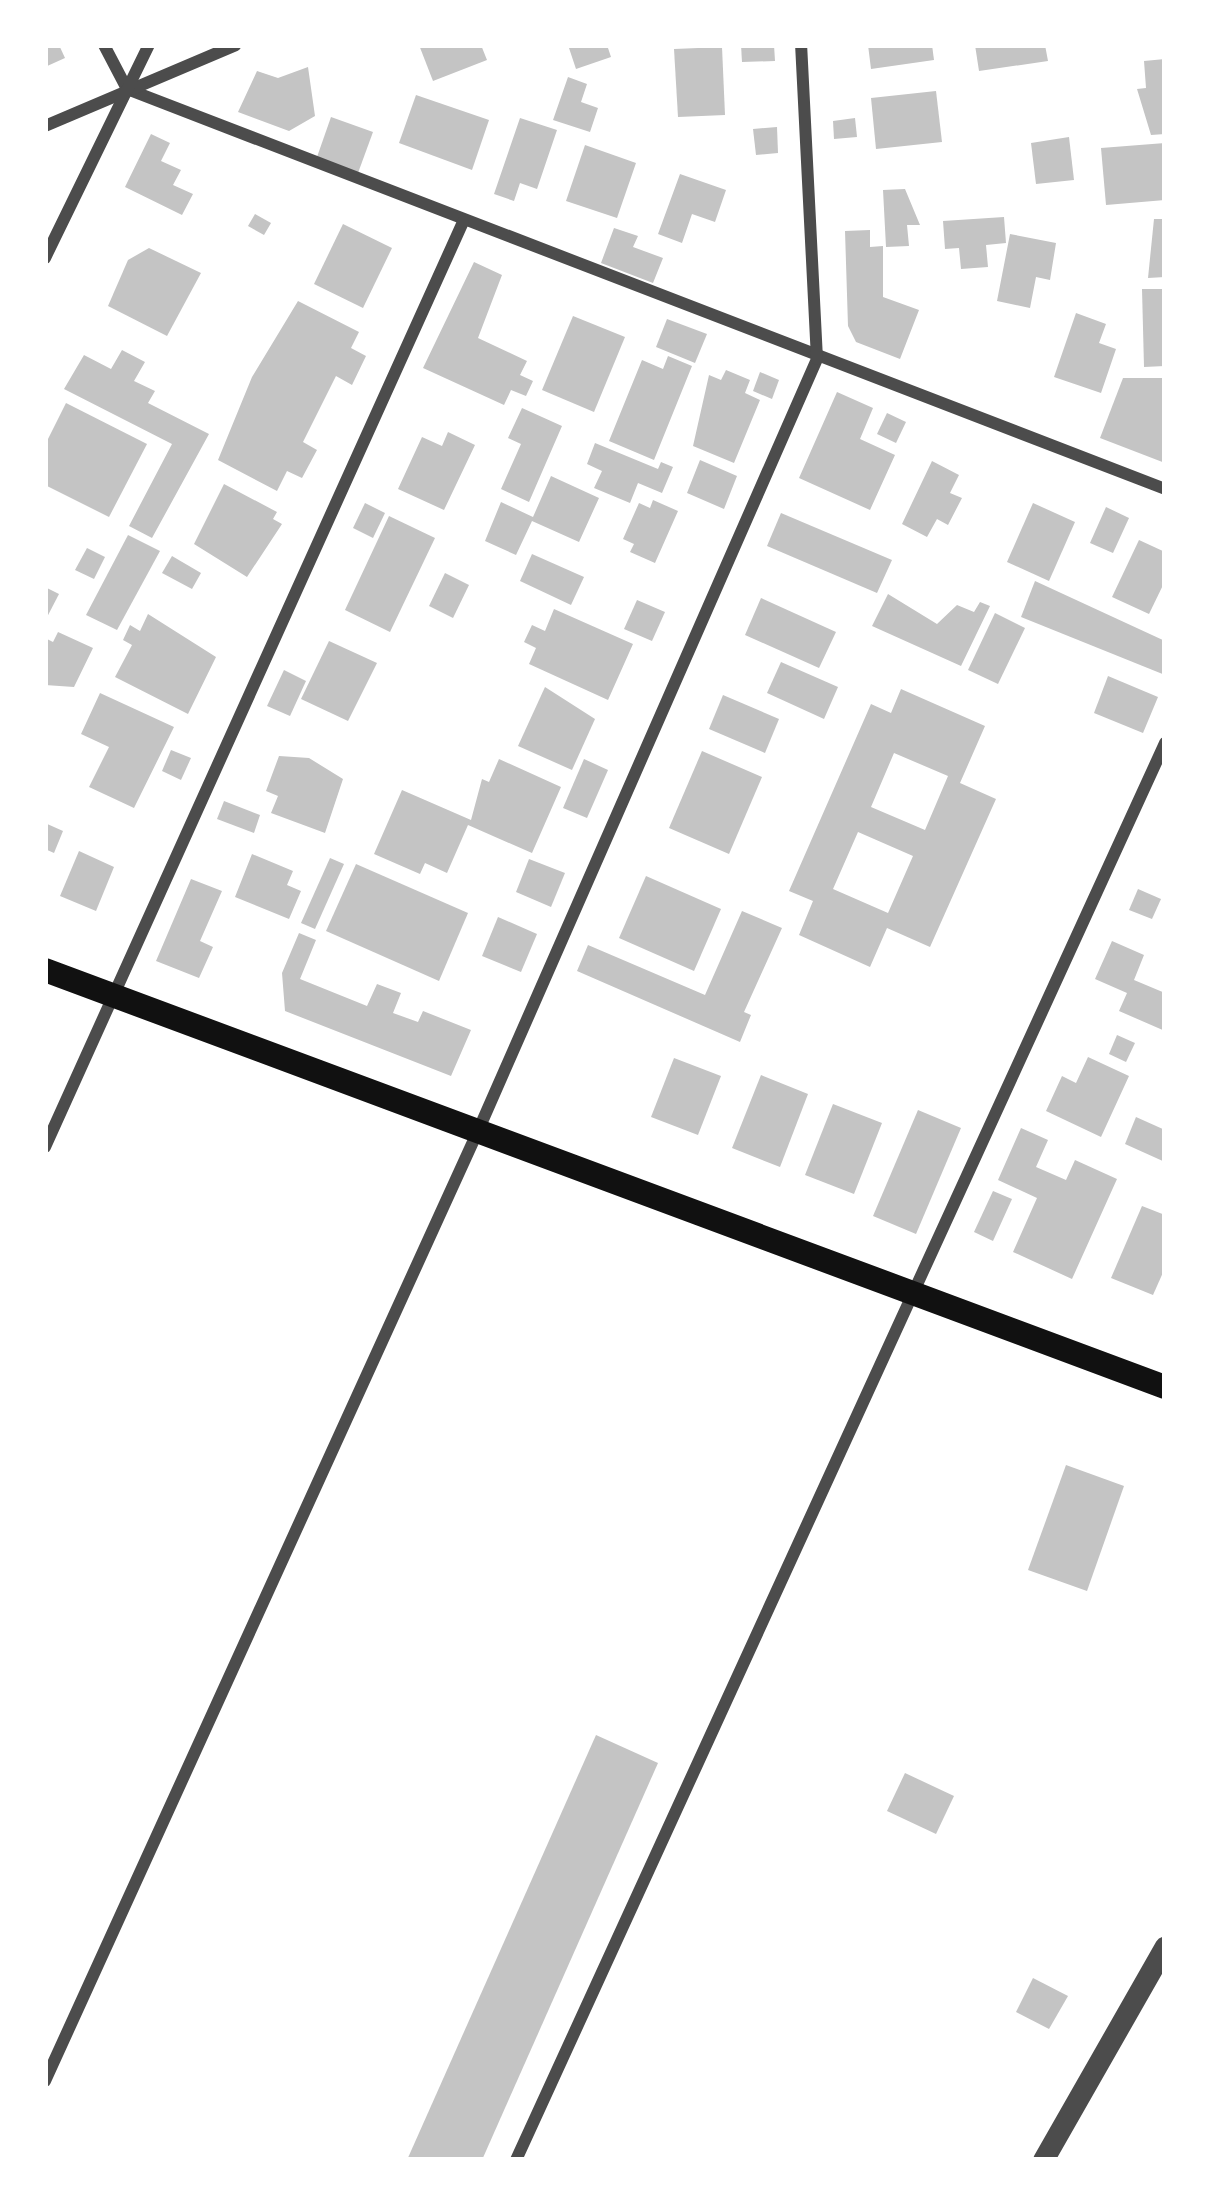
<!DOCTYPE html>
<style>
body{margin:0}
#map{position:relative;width:1210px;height:2205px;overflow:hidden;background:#fff;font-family:Mulish,sans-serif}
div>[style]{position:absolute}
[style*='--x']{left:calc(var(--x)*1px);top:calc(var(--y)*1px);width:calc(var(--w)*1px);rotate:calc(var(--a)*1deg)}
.building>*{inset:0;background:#c4c4c4}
.minor>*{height:12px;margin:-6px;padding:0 6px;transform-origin:6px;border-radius:6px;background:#4c4c4c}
.tertiary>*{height:21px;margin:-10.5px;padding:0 10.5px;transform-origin:10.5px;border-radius:10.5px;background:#4c4c4c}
.secondary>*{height:24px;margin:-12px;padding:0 12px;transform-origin:12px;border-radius:12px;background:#111}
span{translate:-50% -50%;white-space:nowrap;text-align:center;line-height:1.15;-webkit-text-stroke:12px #fff;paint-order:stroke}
.frame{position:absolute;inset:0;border:48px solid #fff;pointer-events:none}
</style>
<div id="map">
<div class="building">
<div style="clip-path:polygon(45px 45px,59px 45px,65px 58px,45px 67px)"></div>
<div style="clip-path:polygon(419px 45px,481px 45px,487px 60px,433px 81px)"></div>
<div style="clip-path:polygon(568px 45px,607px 45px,611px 57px,576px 69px)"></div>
<div style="clip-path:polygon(741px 45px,774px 45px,775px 61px,742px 62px)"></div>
<div style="clip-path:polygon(868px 45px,932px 45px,934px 60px,871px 69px)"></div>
<div style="clip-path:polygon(975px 45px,1045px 45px,1048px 61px,979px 71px)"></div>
<div style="clip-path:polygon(722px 47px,725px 115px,678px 117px,674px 49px)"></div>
<div style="clip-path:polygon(1165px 59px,1165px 134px,1151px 135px,1137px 89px,1146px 88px,1144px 61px)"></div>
<div style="clip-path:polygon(308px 67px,315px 116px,289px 131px,238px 112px,257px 71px,278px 78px)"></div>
<div style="clip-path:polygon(568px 77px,587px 84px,581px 102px,598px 108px,590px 132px,553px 120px)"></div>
<div style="clip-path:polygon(936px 91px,942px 142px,876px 149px,871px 98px)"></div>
<div style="clip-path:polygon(416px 95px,489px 120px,472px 170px,399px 143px)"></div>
<div style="clip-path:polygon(331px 117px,373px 132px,358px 173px,317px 157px)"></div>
<div style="clip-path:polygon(520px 118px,557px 130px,537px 189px,520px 183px,514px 201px,494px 194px)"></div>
<div style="clip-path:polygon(855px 118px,857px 137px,834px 139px,833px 121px)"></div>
<div style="clip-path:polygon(777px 127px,778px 153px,756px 155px,753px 129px)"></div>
<div style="clip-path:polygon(151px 134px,170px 143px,161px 161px,181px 170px,173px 185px,193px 194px,182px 215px,125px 187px)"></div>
<div style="clip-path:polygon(1069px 137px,1074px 180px,1036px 184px,1031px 143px)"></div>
<div style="clip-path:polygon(1165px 143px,1165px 200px,1106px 205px,1101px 148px)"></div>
<div style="clip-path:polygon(585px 145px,636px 163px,617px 218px,566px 201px)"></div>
<div style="clip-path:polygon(680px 174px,726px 190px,715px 222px,692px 214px,682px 243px,658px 234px)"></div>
<div style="clip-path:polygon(905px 189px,920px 225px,907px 225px,909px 246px,886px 247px,883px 190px)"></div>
<div style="clip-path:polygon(255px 214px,271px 223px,264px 235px,248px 226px)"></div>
<div style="clip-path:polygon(1004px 217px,1006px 243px,986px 245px,988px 267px,961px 269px,959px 248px,945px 249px,943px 221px)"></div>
<div style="clip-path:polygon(1154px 219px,1165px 219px,1165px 277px,1148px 278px)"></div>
<div style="clip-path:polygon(343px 224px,392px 248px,363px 308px,314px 284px)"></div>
<div style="clip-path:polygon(614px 228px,638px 236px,633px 247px,663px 258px,653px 283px,601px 263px)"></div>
<div style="clip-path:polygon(870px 230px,870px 247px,883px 246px,883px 297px,919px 310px,900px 359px,856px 342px,848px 326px,845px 231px)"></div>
<div style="clip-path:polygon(1010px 234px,1056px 243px,1050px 280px,1036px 277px,1030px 308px,997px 301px)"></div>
<div style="clip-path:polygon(149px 248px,201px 273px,167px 336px,108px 306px,128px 260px)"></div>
<div style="clip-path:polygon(474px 262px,502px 275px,478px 338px,527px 361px,520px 375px,533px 381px,526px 396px,511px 390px,504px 405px,423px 368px)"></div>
<div style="clip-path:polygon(1142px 289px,1165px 289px,1165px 366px,1144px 367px)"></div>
<div style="clip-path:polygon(298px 301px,359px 332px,351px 348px,366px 356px,352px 385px,336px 376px,303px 442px,317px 450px,302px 478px,287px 471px,277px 491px,218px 460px,252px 377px)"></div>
<div style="clip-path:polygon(1076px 313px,1106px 324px,1099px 343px,1116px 349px,1101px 393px,1054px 377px)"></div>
<div style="clip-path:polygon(573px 316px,625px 337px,594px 412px,542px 390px)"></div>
<div style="clip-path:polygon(667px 319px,707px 334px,695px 363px,656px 347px)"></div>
<div style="clip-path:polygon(122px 350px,145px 362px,134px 381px,155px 391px,148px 403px,209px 434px,152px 538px,129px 526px,172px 444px,64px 389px,84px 355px,111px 369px)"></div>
<div style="clip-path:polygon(668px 356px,692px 366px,654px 460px,609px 441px,642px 360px,663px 369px)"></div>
<div style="clip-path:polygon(726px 370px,750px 380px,745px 393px,760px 400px,734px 463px,693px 446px,709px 375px,721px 380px)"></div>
<div style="clip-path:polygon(760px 372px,779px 380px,772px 399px,753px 391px)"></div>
<div style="clip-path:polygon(1123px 378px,1165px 378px,1165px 463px,1100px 438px)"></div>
<div style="clip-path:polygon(837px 392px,873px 408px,860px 439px,895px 455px,870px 510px,799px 478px)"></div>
<div style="clip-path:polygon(66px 403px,147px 444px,109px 517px,45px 485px,45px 445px)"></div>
<div style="clip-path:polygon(522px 408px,562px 426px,529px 502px,501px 489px,521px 444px,508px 438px)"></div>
<div style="clip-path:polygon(887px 413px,906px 422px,896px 443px,877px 434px)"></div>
<div style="clip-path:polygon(448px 432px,475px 445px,444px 510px,398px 489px,422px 437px,442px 446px)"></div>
<div style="clip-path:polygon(595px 443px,658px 469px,661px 462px,673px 467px,662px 493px,638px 483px,630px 503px,594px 488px,602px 471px,587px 464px)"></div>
<div style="clip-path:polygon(700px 460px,737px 476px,724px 509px,687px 493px)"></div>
<div style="clip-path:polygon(932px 461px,959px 475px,950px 493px,962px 498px,948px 525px,937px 519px,927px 537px,902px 524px)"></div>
<div style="clip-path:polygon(551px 476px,599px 498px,579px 542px,532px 521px,516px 555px,485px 541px,501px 502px,533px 517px)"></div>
<div style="clip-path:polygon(224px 484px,277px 512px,273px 519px,282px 524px,247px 577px,194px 544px)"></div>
<div style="clip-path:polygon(653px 500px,678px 511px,655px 563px,630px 552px,634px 544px,623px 539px,639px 503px,650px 508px)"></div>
<div style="clip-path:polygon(365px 503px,385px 513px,373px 538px,353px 528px)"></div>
<div style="clip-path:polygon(1033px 503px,1075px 522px,1049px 581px,1007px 562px)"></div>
<div style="clip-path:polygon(1106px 507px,1129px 518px,1113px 553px,1090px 543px)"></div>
<div style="clip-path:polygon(781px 513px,892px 560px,877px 593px,767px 546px)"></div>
<div style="clip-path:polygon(389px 516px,435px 538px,390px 632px,345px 610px)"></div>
<div style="clip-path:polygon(128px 535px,160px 551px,117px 630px,86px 615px)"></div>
<div style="clip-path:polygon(1139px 540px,1165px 552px,1165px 581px,1149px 614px,1112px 597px)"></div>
<div style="clip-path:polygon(87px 548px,105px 557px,94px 579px,75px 570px)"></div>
<div style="clip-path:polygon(532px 554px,584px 577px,571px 605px,520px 581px)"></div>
<div style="clip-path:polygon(172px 556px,201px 573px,192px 589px,162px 573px)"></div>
<div style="clip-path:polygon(445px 573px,469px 585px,453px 618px,429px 606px)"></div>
<div style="clip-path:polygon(1035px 581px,1165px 641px,1165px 675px,1021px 617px)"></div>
<div style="clip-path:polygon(45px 587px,59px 594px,45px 621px)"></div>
<div style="clip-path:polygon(888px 594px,937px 624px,957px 605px,974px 612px,980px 602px,990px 606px,961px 666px,872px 626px)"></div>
<div style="clip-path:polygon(761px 598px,836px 632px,819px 668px,745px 635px)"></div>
<div style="clip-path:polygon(637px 600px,665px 612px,652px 641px,624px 629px)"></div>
<div style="clip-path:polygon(554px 609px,633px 644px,608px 700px,529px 664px,536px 648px,524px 642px,532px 625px,545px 631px)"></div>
<div style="clip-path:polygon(995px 613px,1025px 628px,998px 684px,968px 670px)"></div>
<div style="clip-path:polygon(148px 614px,216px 657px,188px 714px,115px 677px,132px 645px,123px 640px,130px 625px,140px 631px)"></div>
<div style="clip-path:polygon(58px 632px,93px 648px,74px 687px,45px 685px,45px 638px,53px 642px)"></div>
<div style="clip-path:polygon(329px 641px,377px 663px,348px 721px,301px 699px)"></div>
<div style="clip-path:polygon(781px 662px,838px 687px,824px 719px,767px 693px)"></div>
<div style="clip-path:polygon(284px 670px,306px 681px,290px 716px,267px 706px)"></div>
<div style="clip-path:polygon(1108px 676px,1158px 697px,1143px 733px,1094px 713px)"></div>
<div style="clip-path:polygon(545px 687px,595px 719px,572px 770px,518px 746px)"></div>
<div style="clip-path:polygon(evenodd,901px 689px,985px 726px,960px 783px,996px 799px,930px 947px,887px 928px,870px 967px,799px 935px,813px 901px,789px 891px,871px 704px,891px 713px,901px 689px,894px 753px,948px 776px,925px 830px,871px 807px,894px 753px,901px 689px,858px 832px,913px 856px,888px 913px,833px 889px,858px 832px)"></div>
<div style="clip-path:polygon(100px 693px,174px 727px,134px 808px,89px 787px,109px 747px,81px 734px)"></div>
<div style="clip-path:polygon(723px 695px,779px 719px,765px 753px,709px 729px)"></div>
<div style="clip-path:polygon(171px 750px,191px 758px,181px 780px,162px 771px)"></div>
<div style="clip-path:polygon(702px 751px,762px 777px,729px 854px,669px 828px)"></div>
<div style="clip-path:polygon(279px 756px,309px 758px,343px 779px,325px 833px,271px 813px,278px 796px,266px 791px)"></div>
<div style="clip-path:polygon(499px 759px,561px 787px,532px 853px,468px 825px,447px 873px,425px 863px,420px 874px,374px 854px,402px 790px,471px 820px,482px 779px,489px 782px)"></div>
<div style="clip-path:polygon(584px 759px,608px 770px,587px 818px,563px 808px)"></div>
<div style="clip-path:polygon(224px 801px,260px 815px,254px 833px,217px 819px)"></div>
<div style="clip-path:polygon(45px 823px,63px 831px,54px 853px,45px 849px)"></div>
<div style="clip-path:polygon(79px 851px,114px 867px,96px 911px,60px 896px)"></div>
<div style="clip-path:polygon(252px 854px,293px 871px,287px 885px,301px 891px,289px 919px,235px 897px)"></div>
<div style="clip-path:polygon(330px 858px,344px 864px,315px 929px,301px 923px)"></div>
<div style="clip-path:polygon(529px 859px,565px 873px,551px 907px,516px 892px)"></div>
<div style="clip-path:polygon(356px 864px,468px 913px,439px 981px,326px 931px)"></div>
<div style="clip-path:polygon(646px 876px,721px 909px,694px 971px,619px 938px)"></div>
<div style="clip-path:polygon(191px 879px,222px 891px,200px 941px,213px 947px,199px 978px,156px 961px)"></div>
<div style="clip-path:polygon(1138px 889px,1161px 899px,1152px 919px,1129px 910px)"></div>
<div style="clip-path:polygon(742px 911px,782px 928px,744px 1012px,751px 1015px,740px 1042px,577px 971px,588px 945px,705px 995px)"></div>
<div style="clip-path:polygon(498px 917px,537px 934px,521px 972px,482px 956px)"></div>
<div style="clip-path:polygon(299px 933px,316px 940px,300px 979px,367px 1006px,377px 984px,401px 993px,393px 1013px,418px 1022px,423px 1011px,471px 1030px,451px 1076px,285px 1011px,282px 973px)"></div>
<div style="clip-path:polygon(1112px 941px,1144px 955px,1134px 980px,1165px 993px,1165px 1031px,1119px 1011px,1127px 993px,1095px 979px)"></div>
<div style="clip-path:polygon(1117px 1035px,1135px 1043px,1126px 1062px,1109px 1054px)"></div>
<div style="clip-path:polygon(1088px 1057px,1129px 1076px,1101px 1137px,1046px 1111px,1062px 1076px,1076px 1083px)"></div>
<div style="clip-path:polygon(674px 1058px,721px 1076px,698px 1135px,651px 1117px)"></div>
<div style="clip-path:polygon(761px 1075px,808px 1094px,780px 1167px,732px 1148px)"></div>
<div style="clip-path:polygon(833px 1104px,882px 1123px,854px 1194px,805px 1175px)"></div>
<div style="clip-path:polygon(918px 1110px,961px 1128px,916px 1234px,873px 1216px)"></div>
<div style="clip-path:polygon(1136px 1117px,1165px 1130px,1165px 1162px,1125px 1144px)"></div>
<div style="clip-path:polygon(1021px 1128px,1048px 1140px,1036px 1167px,1066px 1180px,1075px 1160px,1117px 1179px,1072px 1279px,1013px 1252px,1037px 1198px,998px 1180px)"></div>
<div style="clip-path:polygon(993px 1191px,1012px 1199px,993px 1241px,974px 1232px)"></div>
<div style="clip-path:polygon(1142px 1206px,1165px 1215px,1165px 1268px,1153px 1295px,1111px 1278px)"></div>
<div style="clip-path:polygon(1066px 1465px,1124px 1486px,1087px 1591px,1028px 1570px)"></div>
<div style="clip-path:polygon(596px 1735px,658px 1763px,482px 2160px,407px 2160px)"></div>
<div style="clip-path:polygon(905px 1773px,954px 1796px,936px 1834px,887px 1811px)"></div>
<div style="clip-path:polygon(1033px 1978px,1068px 1996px,1049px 2029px,1016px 2012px)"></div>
</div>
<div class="minor">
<div style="--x:104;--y:45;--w:50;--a:62.4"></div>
<div style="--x:127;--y:89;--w:1112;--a:21.07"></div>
<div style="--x:45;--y:126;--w:207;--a:-23"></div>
<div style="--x:45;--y:258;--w:237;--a:-64"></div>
<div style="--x:45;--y:1147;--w:1015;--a:-65.68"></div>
<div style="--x:45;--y:2081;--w:1044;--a:-65.5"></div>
<div style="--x:478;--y:1131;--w:843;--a:-66.29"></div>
<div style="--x:817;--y:359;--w:314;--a:-92.9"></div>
<div style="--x:516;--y:2160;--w:1559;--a:-65.39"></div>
</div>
<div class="tertiary">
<div style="--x:1043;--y:2160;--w:246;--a:-60.3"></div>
</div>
<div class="secondary">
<div style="--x:45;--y:970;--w:1195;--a:20.42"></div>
</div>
<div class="frame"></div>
</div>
